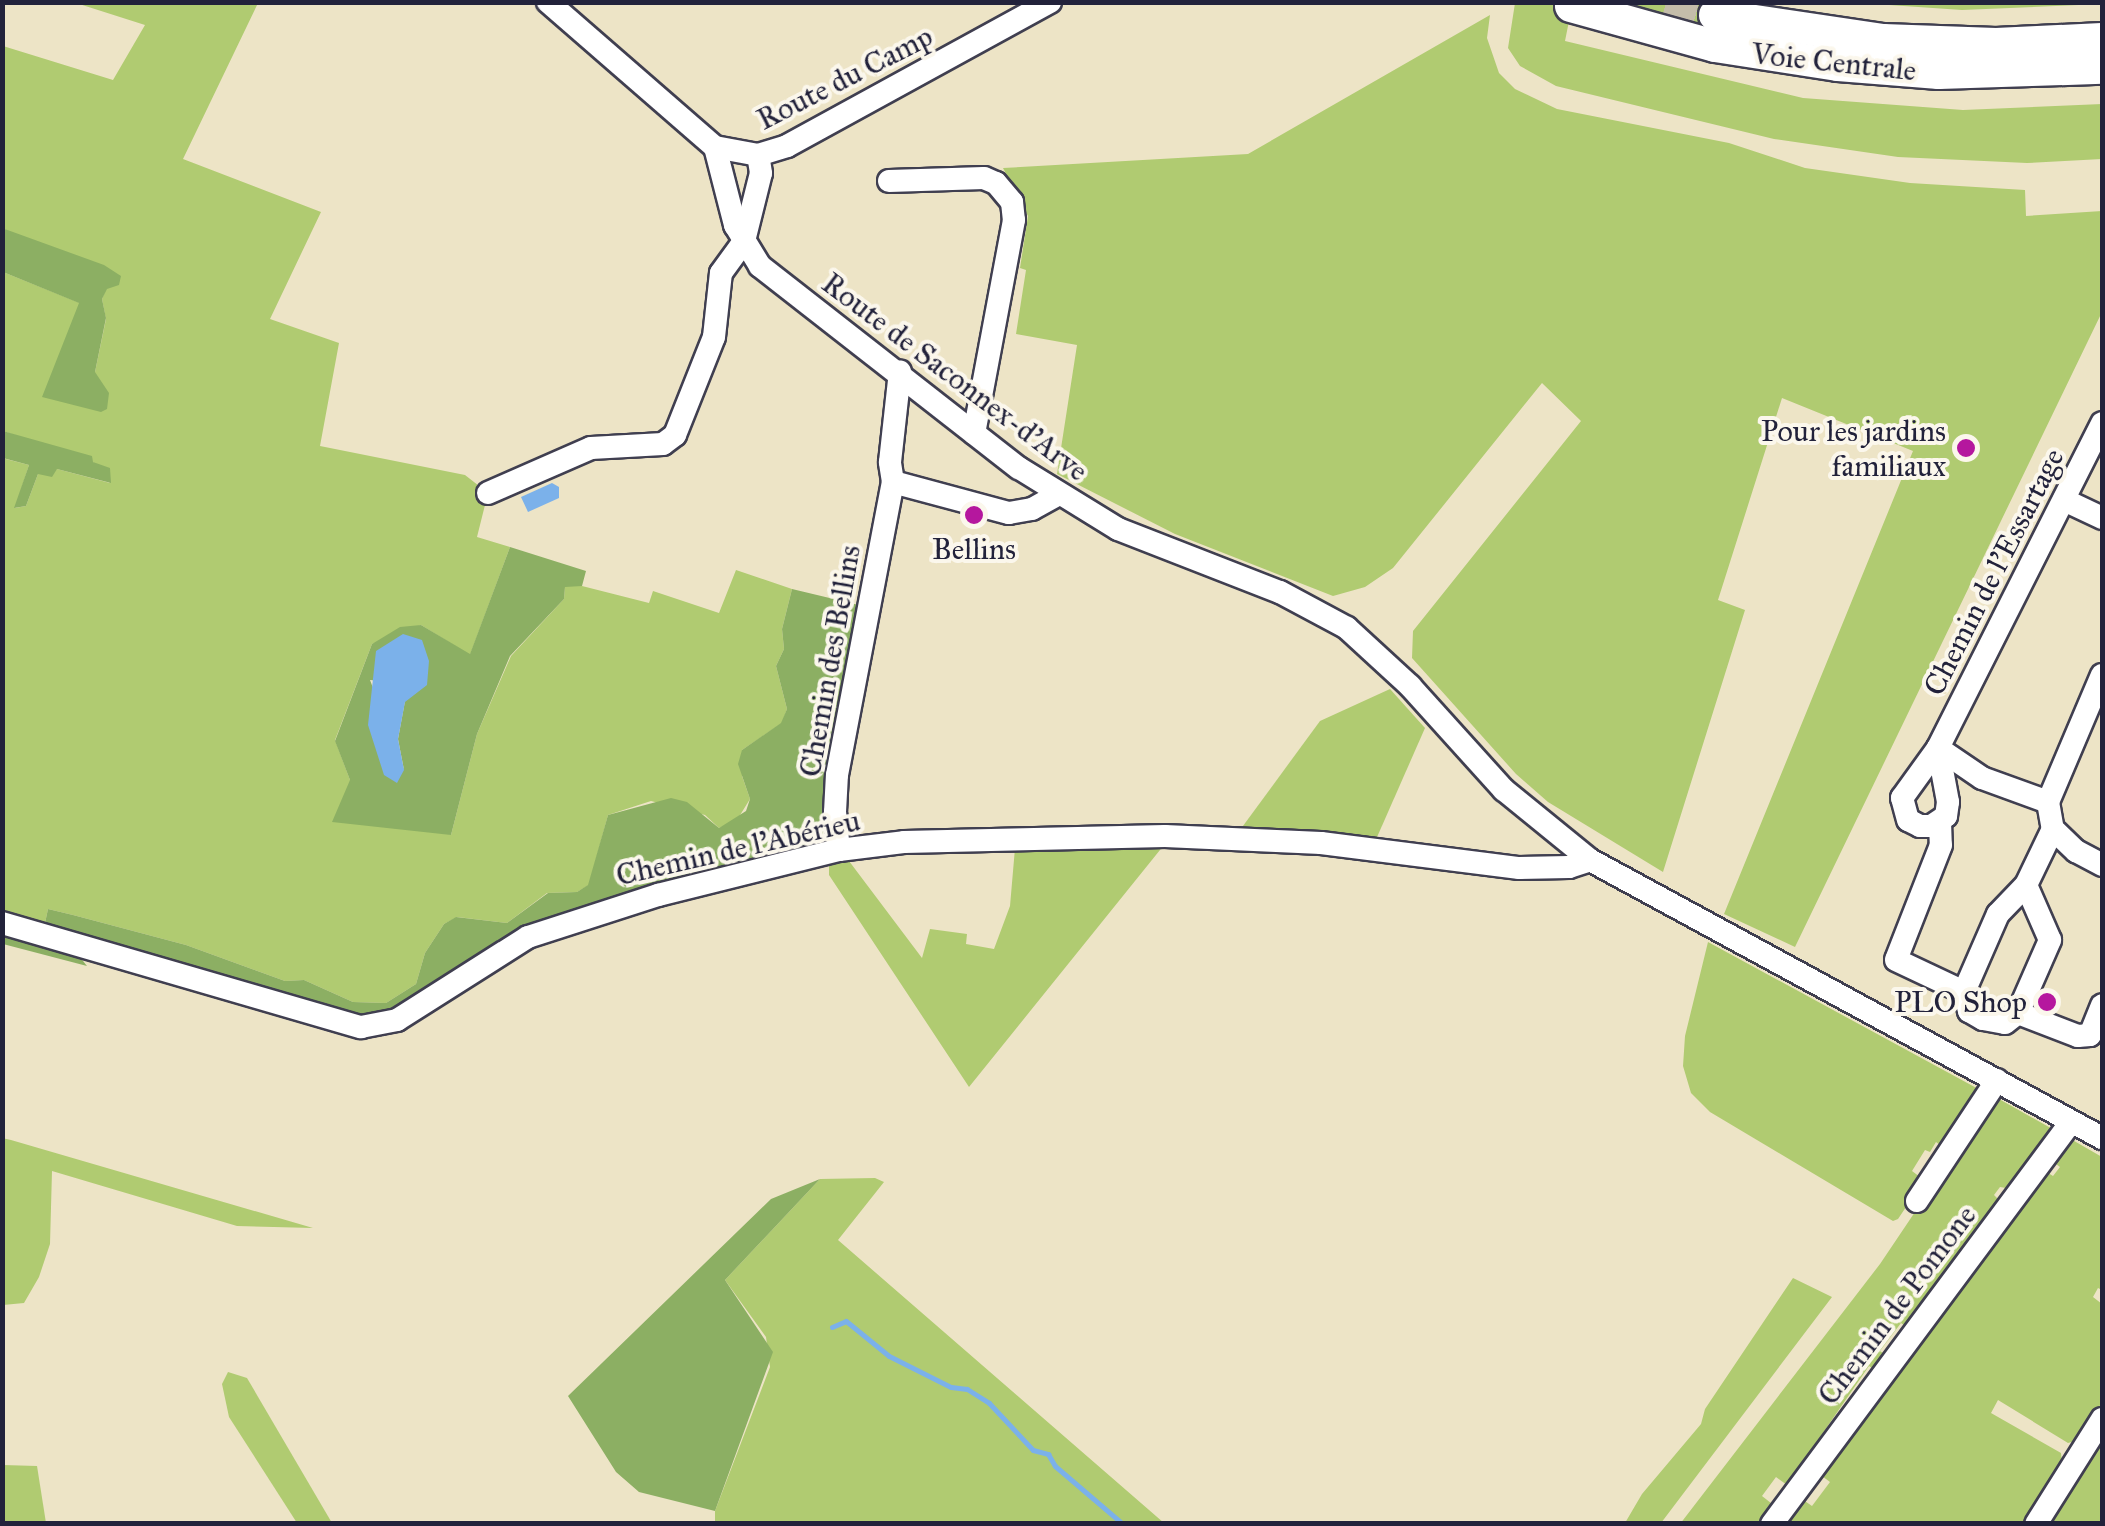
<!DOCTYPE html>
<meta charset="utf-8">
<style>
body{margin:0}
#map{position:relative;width:2105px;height:1526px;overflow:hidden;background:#ede4c6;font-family:"IM FELL Great Primer",serif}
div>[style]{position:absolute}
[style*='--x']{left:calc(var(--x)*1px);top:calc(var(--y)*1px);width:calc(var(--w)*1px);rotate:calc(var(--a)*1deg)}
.green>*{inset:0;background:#b0cb71}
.forest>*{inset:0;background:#8caf63}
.water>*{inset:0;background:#7bb1ea}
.stream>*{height:5px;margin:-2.5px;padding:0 2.5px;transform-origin:2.5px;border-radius:2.5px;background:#7bb1ea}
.highway-tunnel>*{height:32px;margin-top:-16px;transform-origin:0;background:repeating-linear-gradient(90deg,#c4bdaa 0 32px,transparent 0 48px)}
.roads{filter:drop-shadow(2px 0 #403f50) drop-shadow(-2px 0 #403f50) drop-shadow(0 2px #403f50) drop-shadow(0 -2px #403f50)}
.minor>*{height:22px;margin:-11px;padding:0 11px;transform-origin:11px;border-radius:11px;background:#fff}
.highway>*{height:32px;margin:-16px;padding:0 16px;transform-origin:16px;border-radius:16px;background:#fff}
.dots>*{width:28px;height:28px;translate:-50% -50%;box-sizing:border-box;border:5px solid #fbf7ec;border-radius:50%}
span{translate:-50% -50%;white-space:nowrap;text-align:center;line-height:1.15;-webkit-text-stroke:8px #fbf7ec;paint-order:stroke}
.street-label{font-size:30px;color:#22223b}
.poi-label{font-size:30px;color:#22223b}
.right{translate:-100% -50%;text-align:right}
.frame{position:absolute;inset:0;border:5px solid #22223b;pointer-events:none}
</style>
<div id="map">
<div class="green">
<div style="clip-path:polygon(76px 3px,258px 3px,183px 159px,321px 212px,270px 319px,339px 343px,320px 446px,465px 475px,488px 493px,477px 537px,510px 547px,470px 655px,421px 625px,372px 644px,335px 740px,350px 780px,451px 835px,477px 734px,511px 656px,564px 599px,565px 586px,582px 586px,649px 603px,653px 591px,719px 613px,736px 570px,792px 589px,782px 629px,784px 649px,776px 666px,787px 709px,782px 723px,742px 750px,742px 776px,750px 799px,737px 820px,719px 828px,705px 815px,651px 801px,608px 815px,589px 885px,577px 892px,547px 893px,507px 923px,457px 917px,444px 924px,425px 953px,416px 984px,386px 1003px,353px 1002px,304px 980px,285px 981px,186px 945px,73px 915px,48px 909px,45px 923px,3px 911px,2px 458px,29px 465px,15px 508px,26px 506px,38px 474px,57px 469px,110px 483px,93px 462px,3px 431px,3px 272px,80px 303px,95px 372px,106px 319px,102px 299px,106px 289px,3px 228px,3px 46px,113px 80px,145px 25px)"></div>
<div style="clip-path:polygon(1515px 3px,1562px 3px,1558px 17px,1569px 21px,1565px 41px,1803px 98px,1963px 110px,2102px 104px,2102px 159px,2027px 163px,1898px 157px,1774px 139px,1556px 86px,1520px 66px,1508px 48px)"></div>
<div style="clip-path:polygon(1616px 3px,1710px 3px,1704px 28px)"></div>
<div style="clip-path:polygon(1860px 3px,2102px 2px,2102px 4px,1962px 10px)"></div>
<div style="clip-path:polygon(1490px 15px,1487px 38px,1499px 73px,1515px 89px,1557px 109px,1729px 143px,1805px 168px,1910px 183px,2025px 190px,2026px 216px,2102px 211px,2102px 312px,1795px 947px,1724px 914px,1913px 451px,1782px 398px,1718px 600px,1745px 610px,1663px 872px,1548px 802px,1516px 774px,1412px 658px,1413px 631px,1581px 421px,1542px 383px,1393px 568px,1365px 587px,1333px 596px,1175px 534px,1057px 474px,1077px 345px,1016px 334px,1026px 270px,1020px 268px,1028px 216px,1003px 168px,1248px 154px)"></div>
<div style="clip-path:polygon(1390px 689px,1425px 728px,1374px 844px,1240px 830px,1320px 721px)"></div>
<div style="clip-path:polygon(1164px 845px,969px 1087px,829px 875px,829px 865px,849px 861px,922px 958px,930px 929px,967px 934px,966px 944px,994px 949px,1010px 906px,1015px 848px)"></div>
<div style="clip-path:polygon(1708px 942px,1982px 1091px,1944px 1148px,1936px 1142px,1930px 1152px,1925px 1150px,1912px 1171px,1924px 1180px,1898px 1219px,1893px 1221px,1710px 1112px,1691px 1093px,1683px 1066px,1685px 1036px)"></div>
<div style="clip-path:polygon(1999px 1099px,2056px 1131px,2012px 1189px,2000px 1187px,1994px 1195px,2000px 1201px,1908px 1328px,1901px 1323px,1880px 1351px,1889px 1357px,1878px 1372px,1869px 1366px,1787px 1485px,1776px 1477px,1762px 1496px,1776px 1507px,1763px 1523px,1680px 1524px,1880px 1264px,1989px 1102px)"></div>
<div style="clip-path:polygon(2px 1138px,11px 1140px,313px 1228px,237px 1226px,52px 1171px,50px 1244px,39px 1277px,24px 1303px,3px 1305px)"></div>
<div style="clip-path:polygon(2069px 1138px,2102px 1157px,2102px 1290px,2098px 1288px,2093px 1297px,2102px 1304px,2102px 1402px,2079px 1440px,2068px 1443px,1998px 1400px,1991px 1413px,2061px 1453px,2062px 1463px,2024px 1523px,1779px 1524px,1799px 1497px,1812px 1506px,1830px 1482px,1818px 1473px,2045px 1171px,2053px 1176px,2060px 1167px,2056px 1164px)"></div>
<div style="clip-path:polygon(875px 1178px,884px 1182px,838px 1240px,1164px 1523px,715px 1524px,715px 1511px,770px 1367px,766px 1337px,725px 1280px,820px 1179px)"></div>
<div style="clip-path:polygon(1793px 1278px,1832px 1297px,1661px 1523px,1625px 1523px,1642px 1494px,1701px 1424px,1705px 1409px)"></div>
<div style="clip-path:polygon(228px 1372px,247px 1378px,332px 1523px,297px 1523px,229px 1417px,222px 1384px)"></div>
<div style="clip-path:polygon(2102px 1434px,2102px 1523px,2045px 1524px)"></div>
<div style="clip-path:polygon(3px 1465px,37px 1466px,46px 1523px,3px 1523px)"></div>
</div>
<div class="forest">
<div style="clip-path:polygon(2px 228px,104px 265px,121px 276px,119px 285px,107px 289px,102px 299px,106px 318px,95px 372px,109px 393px,107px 409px,101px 412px,42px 397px,79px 303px,3px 272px)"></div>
<div style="clip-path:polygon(3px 431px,92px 456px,93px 462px,110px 468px,111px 483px,57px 469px,52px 477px,38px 474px,26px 506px,14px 508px,29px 465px,3px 458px)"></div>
<div style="clip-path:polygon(evenodd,510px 547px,586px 571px,582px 586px,565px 587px,564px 599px,510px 656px,477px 734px,451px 835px,332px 822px,350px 780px,335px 741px,372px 644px,400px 627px,421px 625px,470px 654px,510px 547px,370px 680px,426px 685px,405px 701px,398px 739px,404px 770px,370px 680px)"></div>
<div style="clip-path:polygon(792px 589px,863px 606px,821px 844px,598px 905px,385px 1017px,341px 1015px,45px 923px,48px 909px,73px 915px,186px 945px,285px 981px,304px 980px,353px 1002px,386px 1003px,416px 984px,425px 953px,444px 924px,456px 917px,507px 923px,548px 893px,577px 892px,588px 885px,608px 815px,671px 798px,687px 802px,719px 828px,746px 811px,750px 799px,738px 764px,742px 750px,781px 723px,787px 709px,776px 666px,784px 649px,782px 629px)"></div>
<div style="clip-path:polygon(2px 931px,75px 951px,87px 966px,3px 944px)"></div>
<div style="clip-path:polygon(820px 1179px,725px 1280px,773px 1352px,715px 1511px,639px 1492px,616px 1472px,568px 1396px,771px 1199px)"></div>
</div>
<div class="water">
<div style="clip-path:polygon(552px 483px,559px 487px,559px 498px,528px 512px,521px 497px)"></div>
<div style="clip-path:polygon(403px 634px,422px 640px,429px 661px,427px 685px,405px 702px,398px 739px,404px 770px,397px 783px,384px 775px,368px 725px,376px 651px)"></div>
</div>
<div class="stream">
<div style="--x:832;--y:1327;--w:15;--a:-23"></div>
<div style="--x:846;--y:1321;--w:55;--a:39.1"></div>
<div style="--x:889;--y:1356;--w:69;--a:26.6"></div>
<div style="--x:951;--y:1387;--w:16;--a:7"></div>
<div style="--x:967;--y:1389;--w:26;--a:32"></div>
<div style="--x:989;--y:1403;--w:64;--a:46.9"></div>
<div style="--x:1033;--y:1450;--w:16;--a:15"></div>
<div style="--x:1048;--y:1454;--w:14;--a:60"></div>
<div style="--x:1055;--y:1466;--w:89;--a:40.5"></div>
</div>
<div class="highway-tunnel">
<div style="--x:1666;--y:2;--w:51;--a:14.9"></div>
</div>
<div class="roads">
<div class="minor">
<div style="--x:548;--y:2;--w:221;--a:41"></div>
<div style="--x:715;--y:147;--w:81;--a:75.6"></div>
<div style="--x:735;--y:225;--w:48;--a:58.6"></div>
<div style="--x:760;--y:266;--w:328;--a:38"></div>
<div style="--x:1019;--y:468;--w:116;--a:31.6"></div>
<div style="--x:1118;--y:529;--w:174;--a:21.3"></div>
<div style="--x:1280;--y:592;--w:76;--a:28.2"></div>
<div style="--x:1347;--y:628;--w:86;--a:42.6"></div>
<div style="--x:1410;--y:686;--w:140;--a:47.9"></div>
<div style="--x:1504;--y:790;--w:111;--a:39.1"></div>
<div style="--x:1590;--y:860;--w:583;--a:28.5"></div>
<div style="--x:715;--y:147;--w:44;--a:10.5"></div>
<div style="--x:758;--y:155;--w:30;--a:-17"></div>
<div style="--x:787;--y:146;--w:300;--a:-28.7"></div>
<div style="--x:889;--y:181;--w:95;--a:-1.8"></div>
<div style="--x:984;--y:178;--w:13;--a:23"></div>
<div style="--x:996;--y:183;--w:25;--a:50"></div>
<div style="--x:1012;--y:202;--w:18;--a:84"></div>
<div style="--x:1014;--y:220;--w:217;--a:100.6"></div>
<div style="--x:744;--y:241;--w:70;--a:-76"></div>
<div style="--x:761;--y:173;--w:18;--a:-99"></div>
<div style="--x:893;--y:482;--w:120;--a:15"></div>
<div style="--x:1009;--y:513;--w:23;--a:-10"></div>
<div style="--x:1032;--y:509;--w:29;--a:-29"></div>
<div style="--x:488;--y:493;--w:112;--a:-23.6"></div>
<div style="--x:591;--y:448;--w:72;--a:-3.2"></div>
<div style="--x:663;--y:444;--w:15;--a:-37"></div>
<div style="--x:675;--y:435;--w:105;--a:-68.3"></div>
<div style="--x:714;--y:337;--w:64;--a:-83.8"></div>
<div style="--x:721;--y:273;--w:39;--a:-54"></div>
<div style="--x:2064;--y:500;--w:42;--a:25.3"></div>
<div style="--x:1938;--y:748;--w:55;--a:79.5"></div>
<div style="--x:1948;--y:802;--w:14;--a:98"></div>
<div style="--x:1946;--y:816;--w:18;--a:146"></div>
<div style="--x:1931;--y:826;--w:11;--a:180"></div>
<div style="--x:1920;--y:826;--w:13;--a:-153"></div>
<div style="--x:1908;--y:820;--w:23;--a:-105"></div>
<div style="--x:1902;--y:798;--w:62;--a:-54.2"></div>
<div style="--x:1938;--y:748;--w:364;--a:-63.2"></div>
<div style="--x:1938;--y:748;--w:53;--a:34.3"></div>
<div style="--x:1982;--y:778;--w:70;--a:20"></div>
<div style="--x:2048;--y:802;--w:27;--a:80"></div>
<div style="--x:2053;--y:829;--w:32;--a:44"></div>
<div style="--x:2076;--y:851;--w:30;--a:28"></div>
<div style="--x:2048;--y:802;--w:138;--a:-67"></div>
<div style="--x:1940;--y:822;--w:23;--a:88"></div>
<div style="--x:1941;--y:845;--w:123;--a:111.4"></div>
<div style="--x:1896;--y:960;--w:75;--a:25.2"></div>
<div style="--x:839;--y:850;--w:38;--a:-96"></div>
<div style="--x:835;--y:812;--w:37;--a:-87"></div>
<div style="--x:837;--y:775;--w:298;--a:-79.2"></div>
<div style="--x:893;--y:482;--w:20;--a:-99"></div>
<div style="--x:890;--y:462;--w:91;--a:-83.7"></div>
<div style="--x:2026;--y:885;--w:40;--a:134"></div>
<div style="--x:1998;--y:914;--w:85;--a:113.6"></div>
<div style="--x:1964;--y:992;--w:20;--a:75"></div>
<div style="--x:1969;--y:1011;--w:16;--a:30"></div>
<div style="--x:1983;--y:1019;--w:22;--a:10"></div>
<div style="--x:2005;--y:1023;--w:16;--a:-38"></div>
<div style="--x:2018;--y:1013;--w:80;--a:-66.3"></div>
<div style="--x:2050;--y:940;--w:60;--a:-113.6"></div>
<div style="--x:2026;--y:885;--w:62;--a:-64.3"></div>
<div style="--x:2;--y:923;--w:374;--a:16.2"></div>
<div style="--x:361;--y:1027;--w:37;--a:-11"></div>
<div style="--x:397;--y:1020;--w:155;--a:-32.4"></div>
<div style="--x:528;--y:937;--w:137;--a:-17.9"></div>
<div style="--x:658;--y:895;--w:187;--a:-14"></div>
<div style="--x:839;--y:850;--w:65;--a:-7"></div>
<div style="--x:904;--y:842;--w:261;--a:-1.3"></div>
<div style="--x:1165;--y:836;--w:156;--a:2.6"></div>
<div style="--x:1321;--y:843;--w:200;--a:7.2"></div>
<div style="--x:1519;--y:868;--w:50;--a:-1.1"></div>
<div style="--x:1569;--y:867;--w:22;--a:-18"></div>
<div style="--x:2018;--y:1013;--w:64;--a:21"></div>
<div style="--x:2078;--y:1036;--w:12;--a:-5"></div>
<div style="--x:2090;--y:1035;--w:32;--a:-68"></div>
<div style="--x:1917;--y:1201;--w:145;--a:-56.5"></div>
<div style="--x:1772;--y:1524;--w:501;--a:-53.36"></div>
<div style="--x:2036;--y:1524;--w:124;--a:-57.8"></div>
</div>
<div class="highway">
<div style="--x:1571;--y:6;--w:149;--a:15.5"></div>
<div style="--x:1715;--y:46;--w:124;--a:8.8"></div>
<div style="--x:1838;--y:65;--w:101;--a:4.5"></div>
<div style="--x:1939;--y:73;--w:163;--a:-1.8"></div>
<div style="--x:1715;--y:15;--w:170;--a:8.5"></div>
<div style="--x:1883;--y:40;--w:113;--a:2"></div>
<div style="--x:1996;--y:44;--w:106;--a:-2.7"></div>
</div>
</div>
<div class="dots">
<div style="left:1966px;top:448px;background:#b5179e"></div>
<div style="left:974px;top:515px;background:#b5179e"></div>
<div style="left:2047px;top:1002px;background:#b5179e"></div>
</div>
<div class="street-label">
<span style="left:1834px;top:62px;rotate:6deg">Voie Centrale</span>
<span style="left:845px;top:78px;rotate:-27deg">Route du Camp</span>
<span style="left:955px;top:377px;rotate:37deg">Route de Saconnex-d'Arve</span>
<span style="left:1994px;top:572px;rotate:-63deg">Chemin de l'Essartage</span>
<span style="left:830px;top:661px;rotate:-80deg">Chemin des Bellins</span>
<span style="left:738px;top:848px;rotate:-13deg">Chemin de l'Abérieu</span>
<span style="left:1897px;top:1305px;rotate:-53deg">Chemin de Pomone</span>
</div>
<div class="poi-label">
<span class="right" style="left:1946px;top:448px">Pour les jardins<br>familiaux</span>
<span style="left:974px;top:549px">Bellins</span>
<span class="right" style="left:2027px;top:1002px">PLO Shop</span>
</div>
<div class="frame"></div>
</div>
